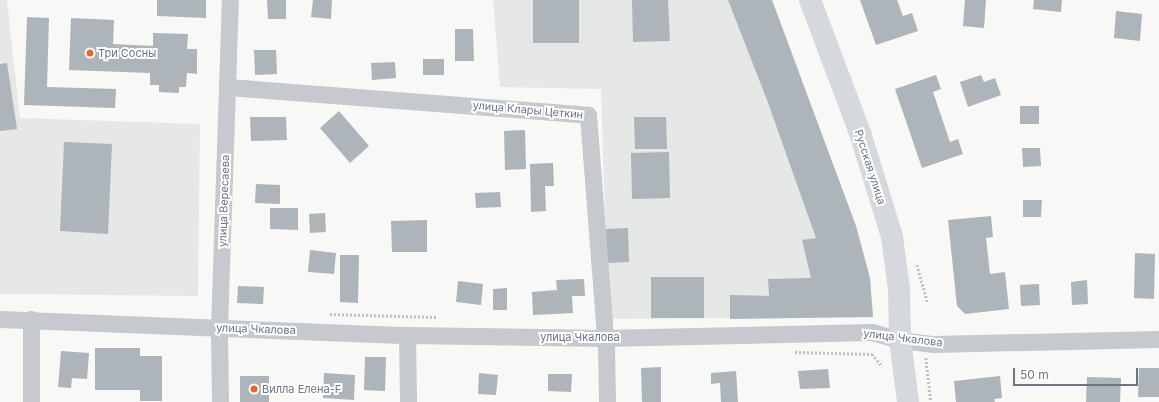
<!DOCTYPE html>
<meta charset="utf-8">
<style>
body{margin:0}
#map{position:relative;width:1159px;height:402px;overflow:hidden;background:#f8f8f6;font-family:Inter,sans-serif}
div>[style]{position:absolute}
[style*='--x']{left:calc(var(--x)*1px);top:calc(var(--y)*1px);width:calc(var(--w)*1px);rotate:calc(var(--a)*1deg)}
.built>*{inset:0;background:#e6e7e7}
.building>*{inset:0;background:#adb4ba}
.path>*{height:2.5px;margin-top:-1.25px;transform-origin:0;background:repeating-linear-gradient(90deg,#bec0c2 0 2px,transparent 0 4px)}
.minor>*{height:17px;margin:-8.5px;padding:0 8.5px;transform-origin:8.5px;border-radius:8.5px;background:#c6c9cd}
.major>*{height:22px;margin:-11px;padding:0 11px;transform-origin:11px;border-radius:11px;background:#d5d9dd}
.dots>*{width:11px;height:11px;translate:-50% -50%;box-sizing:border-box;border:2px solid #fff;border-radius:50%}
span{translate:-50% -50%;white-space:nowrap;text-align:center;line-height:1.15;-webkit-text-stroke:4px #fff;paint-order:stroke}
.poi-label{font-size:11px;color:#687686}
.left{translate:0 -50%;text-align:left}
.street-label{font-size:11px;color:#687686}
.scale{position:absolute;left:1013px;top:368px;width:125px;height:18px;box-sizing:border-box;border:2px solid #687686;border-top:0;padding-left:5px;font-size:12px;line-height:14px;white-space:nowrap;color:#687686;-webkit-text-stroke:3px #fff;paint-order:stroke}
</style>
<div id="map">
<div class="built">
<div style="clip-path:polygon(0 0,7px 0,20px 118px,200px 124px,198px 296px,0 294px)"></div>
<div style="clip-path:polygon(493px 0,772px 0,856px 226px,870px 278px,873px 317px,608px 319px,601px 89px,500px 87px)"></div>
</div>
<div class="building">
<div style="clip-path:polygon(157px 0,206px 0,206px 18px,157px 16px)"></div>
<div style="clip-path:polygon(267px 0,286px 0,286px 19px,268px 19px)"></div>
<div style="clip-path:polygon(313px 0,332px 0,331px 19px,311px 17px)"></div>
<div style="clip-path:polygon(533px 0,579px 0,579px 43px,533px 43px)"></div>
<div style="clip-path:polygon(632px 0,668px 0,670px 41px,633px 42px)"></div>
<div style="clip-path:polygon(728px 0,772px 0,856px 226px,870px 278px,873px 317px,730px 319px,730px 295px,769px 296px,768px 279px,811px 278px,802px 240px,816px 238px,767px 100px)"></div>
<div style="clip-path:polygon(860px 0,897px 0,903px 16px,912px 13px,918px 31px,876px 45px)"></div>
<div style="clip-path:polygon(965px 0,986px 0,984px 28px,963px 26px)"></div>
<div style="clip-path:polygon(1034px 0,1062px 0,1061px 12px,1033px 9px)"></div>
<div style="clip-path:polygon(1116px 11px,1142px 14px,1140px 41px,1114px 38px)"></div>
<div style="clip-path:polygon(27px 17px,49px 18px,47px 87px,116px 89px,115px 108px,24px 105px)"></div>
<div style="clip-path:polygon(71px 18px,114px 20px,113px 44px,153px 46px,153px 33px,188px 34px,187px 49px,197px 49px,197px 74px,187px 73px,186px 87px,179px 87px,179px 93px,159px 92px,159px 85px,150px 85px,150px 73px,69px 70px)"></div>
<div style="clip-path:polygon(455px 29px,473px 29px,474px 61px,455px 61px)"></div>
<div style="clip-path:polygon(254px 50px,276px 50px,277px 74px,255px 75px)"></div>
<div style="clip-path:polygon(423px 59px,444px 59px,444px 75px,423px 75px)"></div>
<div style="clip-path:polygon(395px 62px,396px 78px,372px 80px,371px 63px)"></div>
<div style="clip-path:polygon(7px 63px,17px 129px,0 131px,0 64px)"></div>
<div style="clip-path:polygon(936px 75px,941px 89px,933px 92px,950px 142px,958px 139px,963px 154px,922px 168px,895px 89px)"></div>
<div style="clip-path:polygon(981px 75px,984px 82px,995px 78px,1001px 95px,968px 107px,960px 82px)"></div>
<div style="clip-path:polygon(1020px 106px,1039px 106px,1039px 124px,1020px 124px)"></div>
<div style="clip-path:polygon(339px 111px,369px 146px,350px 163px,320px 128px)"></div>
<div style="clip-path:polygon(250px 117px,286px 117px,287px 140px,251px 141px)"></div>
<div style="clip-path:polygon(634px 117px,666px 117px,667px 149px,635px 149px)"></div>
<div style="clip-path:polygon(525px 130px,526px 169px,505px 170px,504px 131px)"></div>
<div style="clip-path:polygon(64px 142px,112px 144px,108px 234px,60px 231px)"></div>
<div style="clip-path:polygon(1022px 148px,1040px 148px,1041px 166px,1023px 167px)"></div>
<div style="clip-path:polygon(669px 152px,670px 198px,632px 199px,631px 153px)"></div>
<div style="clip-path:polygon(553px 163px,554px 186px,545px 186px,546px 211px,531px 212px,530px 164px)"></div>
<div style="clip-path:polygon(256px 184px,280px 185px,280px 204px,255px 203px)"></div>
<div style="clip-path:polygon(500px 192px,501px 207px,476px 208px,475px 193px)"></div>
<div style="clip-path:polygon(1023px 200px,1042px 200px,1041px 217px,1023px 217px)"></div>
<div style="clip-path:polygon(270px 208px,298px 208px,298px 230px,270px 229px)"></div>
<div style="clip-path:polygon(325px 213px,326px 232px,310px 233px,309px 214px)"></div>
<div style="clip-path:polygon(991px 216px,993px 237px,986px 238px,990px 274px,1005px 272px,1009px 309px,965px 314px,957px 306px,948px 220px)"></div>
<div style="clip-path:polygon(427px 220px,427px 252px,392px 252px,391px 221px)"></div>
<div style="clip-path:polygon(628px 228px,629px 262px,607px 263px,606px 229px)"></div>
<div style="clip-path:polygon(310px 250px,336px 253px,334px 274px,308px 272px)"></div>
<div style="clip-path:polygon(1135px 253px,1155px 254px,1154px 299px,1134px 298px)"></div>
<div style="clip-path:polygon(340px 255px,359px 255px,358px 303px,340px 302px)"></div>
<div style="clip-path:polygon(651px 277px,704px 277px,704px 318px,651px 318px)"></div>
<div style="clip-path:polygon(584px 279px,585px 296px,572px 296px,573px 313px,533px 315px,532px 292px,557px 290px,556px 280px)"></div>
<div style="clip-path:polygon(1087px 280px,1088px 304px,1072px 305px,1071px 282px)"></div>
<div style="clip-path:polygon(458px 281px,483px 284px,481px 305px,456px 302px)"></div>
<div style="clip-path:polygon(1039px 284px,1040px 305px,1021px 306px,1020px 285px)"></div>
<div style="clip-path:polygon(238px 286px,264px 287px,263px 304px,237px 303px)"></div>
<div style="clip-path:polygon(507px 288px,507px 310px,493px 310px,493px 289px)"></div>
<div style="clip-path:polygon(95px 348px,140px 348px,140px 356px,162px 356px,162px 401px,140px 401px,140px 390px,95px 390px)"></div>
<div style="clip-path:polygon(61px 351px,89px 353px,87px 379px,72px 378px,71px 388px,58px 387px)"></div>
<div style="clip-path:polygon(365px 357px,386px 357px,385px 391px,364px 390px)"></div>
<div style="clip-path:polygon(661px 367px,661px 402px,642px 402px,641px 368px)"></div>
<div style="clip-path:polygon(1139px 368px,1159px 368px,1159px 397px,1138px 397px)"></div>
<div style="clip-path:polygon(828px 369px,830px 388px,800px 389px,798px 371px)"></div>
<div style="clip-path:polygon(736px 371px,738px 402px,721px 402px,720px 383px,711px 384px,711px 373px)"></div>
<div style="clip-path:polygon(324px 373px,355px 375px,354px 400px,323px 398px)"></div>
<div style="clip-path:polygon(479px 373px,498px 375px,496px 395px,478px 394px)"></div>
<div style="clip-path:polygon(548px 374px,572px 374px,571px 392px,548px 391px)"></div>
<div style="clip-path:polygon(240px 376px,269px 376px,269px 402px,240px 402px)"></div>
<div style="clip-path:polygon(1000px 376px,1002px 398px,994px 399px,995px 402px,956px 402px,954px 381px)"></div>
<div style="clip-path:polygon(1087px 377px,1121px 378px,1120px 402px,1086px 402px)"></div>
</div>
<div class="path">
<div style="--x:917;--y:265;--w:40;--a:74"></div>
<div style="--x:330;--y:314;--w:107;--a:1.6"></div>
<div style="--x:795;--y:352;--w:77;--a:1.5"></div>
<div style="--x:872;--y:354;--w:16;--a:50"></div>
<div style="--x:926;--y:358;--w:44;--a:83.5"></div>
</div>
<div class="minor">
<div style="--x:228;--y:87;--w:361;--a:4.4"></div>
<div style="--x:588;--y:115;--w:234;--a:85.6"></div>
<div style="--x:606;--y:348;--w:54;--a:88.9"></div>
<div style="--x:0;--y:319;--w:407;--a:2.3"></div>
<div style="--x:407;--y:335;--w:197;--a:0.9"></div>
<div style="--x:604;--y:338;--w:268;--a:-1.3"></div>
<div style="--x:872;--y:332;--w:29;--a:16"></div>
<div style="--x:900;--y:340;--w:34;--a:7"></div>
<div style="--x:934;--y:344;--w:225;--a:-1.3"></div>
<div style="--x:31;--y:319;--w:83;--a:90"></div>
<div style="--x:407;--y:335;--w:67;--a:89.1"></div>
<div style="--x:220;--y:402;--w:74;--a:-90.8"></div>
<div style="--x:219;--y:328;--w:328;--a:-88.1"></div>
</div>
<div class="major">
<div style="--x:810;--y:0;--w:145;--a:69.4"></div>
<div style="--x:861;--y:136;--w:106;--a:72.9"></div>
<div style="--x:892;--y:237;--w:52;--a:82.3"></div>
<div style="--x:899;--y:289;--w:51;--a:88.9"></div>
<div style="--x:900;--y:340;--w:63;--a:82.6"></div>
</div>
<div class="dots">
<div style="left:90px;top:53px;background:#e1692d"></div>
<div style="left:254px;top:389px;background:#e1692d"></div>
</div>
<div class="poi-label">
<span class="left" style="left:98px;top:53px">Три Сосны</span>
<span class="left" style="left:262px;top:389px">Вилла Елена-F</span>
</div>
<div class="street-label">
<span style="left:528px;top:110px;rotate:5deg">улица Клары Цеткин</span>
<span style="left:870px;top:167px;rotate:72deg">Русская улица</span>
<span style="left:224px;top:201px;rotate:-88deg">улица Вересаева</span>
<span style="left:256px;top:329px;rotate:2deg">улица Чкалова</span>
<span style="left:580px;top:337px">улица Чкалова</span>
<span style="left:903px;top:338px;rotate:7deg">улица Чкалова</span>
</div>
<div class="scale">50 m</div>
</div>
